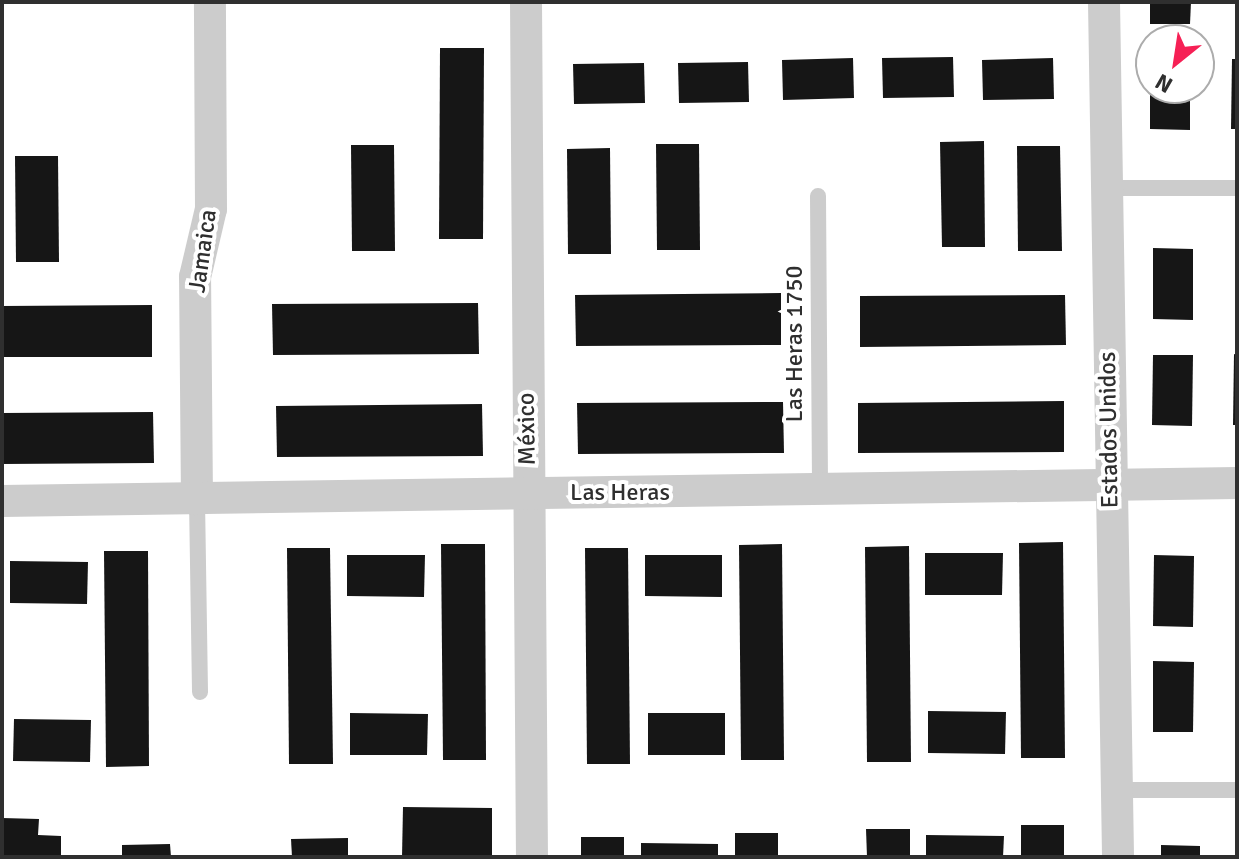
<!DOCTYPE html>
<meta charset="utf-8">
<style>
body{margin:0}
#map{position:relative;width:1239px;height:859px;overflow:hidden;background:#fff;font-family:Signika,sans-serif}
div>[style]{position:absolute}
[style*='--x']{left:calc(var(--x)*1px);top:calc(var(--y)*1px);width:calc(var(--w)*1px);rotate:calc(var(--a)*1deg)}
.building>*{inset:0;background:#161616}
.lane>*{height:16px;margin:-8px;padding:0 8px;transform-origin:8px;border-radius:8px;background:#ccc}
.street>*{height:32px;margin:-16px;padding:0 16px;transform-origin:16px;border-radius:16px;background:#ccc}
span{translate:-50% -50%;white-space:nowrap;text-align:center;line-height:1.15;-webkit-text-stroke:8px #fff;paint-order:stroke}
.street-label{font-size:24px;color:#2f2f2f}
.frame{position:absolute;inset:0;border:4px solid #2f2f2f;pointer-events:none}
.north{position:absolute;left:1135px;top:24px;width:80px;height:80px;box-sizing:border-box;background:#fff;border:2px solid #acacac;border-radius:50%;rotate:210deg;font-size:22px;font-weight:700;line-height:32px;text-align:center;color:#2f2f2f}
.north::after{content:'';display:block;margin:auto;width:28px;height:36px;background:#f62055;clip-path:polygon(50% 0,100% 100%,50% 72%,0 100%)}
</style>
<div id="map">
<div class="building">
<div style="clip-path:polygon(1150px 2px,1191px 2px,1190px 24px,1150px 24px)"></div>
<div style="clip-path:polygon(440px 48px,484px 48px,483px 239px,439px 239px)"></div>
<div style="clip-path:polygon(953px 57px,954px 97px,883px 98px,882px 58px)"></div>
<div style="clip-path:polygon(853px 58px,854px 98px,783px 100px,782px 60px)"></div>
<div style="clip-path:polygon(1053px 58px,1054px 99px,983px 100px,982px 60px)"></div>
<div style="clip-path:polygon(1232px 59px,1237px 59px,1237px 129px,1231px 129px)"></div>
<div style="clip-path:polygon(748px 62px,749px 102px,679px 103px,678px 63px)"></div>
<div style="clip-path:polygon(644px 63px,645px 103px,574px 104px,573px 64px)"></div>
<div style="clip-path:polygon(1150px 88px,1190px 88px,1190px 130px,1150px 129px)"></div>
<div style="clip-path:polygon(984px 141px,985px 247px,942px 247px,940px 142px)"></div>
<div style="clip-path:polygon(656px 144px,699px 144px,700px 250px,657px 250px)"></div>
<div style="clip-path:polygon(351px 145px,394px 145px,395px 251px,352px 251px)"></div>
<div style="clip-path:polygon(1017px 146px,1060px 146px,1062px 251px,1018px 251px)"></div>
<div style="clip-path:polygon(610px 148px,611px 254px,568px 254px,567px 149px)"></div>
<div style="clip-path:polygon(15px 156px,58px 156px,59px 262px,16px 262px)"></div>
<div style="clip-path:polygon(1153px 248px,1193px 249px,1193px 320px,1153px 319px)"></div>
<div style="clip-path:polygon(781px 293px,781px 345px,576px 346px,575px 295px)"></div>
<div style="clip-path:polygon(1065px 295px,1066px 345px,860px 347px,860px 296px)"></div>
<div style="clip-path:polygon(478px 303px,479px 354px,273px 355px,272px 304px)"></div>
<div style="clip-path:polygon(152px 305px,152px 357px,2px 357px,2px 306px)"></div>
<div style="clip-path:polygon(1234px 354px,1237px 355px,1237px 425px,1233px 425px)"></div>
<div style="clip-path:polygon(1153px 355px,1193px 355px,1192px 426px,1152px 425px)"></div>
<div style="clip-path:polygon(1064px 401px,1064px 452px,858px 453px,858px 403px)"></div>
<div style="clip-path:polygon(783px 402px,784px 453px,578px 454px,577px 403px)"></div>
<div style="clip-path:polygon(482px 404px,483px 456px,277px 457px,276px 406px)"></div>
<div style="clip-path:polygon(153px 412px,154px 463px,2px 464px,2px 413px)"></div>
<div style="clip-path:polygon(1063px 542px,1065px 758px,1021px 758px,1019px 543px)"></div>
<div style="clip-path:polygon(441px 544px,485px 544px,486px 760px,443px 760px)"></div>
<div style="clip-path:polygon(782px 544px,784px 760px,741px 760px,739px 545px)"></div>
<div style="clip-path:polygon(909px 546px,911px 762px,867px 762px,865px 547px)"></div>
<div style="clip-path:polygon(287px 548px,330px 548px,333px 764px,289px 764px)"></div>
<div style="clip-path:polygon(585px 548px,628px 548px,630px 764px,587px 764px)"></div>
<div style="clip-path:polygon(104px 551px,148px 551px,149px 766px,106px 767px)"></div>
<div style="clip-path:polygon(925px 553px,1003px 553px,1002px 595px,925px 595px)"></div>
<div style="clip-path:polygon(347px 555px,425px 555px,424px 597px,347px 596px)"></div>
<div style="clip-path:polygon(645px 555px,722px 555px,722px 597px,645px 596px)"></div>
<div style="clip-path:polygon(1154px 555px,1194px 556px,1193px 627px,1153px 626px)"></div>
<div style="clip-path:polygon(10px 561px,88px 562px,87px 604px,10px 603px)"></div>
<div style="clip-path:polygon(1153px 661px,1194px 662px,1193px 732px,1153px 732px)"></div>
<div style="clip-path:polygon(928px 711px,1006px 712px,1005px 754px,928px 753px)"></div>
<div style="clip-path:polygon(350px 713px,428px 714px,427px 755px,350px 755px)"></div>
<div style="clip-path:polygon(648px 713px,725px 713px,725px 755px,648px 755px)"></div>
<div style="clip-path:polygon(14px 719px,91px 720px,90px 762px,13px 761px)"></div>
<div style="clip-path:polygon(403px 807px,492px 808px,492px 857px,402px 857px)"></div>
<div style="clip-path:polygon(2px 818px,39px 819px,38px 835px,61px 836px,61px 857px,2px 857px)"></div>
<div style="clip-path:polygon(1021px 825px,1064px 825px,1064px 857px,1021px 857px)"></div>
<div style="clip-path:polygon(866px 829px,910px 829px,910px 857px,867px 857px)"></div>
<div style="clip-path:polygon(735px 833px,778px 833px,778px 857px,735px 857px)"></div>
<div style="clip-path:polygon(926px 835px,1004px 836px,1003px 857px,926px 857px)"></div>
<div style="clip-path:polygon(581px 837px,624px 837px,624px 857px,581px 857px)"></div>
<div style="clip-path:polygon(348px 838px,348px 857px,292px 857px,291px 839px)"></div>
<div style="clip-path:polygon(641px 843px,718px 844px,718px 857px,641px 857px)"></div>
<div style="clip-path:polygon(170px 844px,171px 857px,122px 857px,122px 845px)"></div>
<div style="clip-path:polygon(1161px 845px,1200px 846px,1200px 857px,1161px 857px)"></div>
</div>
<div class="lane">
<div style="--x:1106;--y:188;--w:131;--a:0"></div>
<div style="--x:818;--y:196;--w:297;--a:89.6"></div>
<div style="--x:197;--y:500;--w:192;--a:89.1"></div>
<div style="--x:1117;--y:790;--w:120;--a:0"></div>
</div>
<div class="street">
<div style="--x:526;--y:2;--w:855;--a:89.6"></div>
<div style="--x:1104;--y:2;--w:855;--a:89.06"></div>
<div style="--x:197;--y:500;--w:223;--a:-90.5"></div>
<div style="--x:195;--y:277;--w:70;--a:-76.8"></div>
<div style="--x:211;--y:209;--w:207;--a:-90.3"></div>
<div style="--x:2;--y:501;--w:1235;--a:-0.84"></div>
</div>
<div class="street-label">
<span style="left:203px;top:251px;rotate:-82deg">Jamaica</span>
<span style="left:795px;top:344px;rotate:-90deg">Las Heras 1750</span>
<span style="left:527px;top:429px;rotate:-91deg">México</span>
<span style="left:1109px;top:430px;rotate:-91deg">Estados Unidos</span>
<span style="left:620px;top:493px">Las Heras</span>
</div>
<div class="frame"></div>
<div class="north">N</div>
</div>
